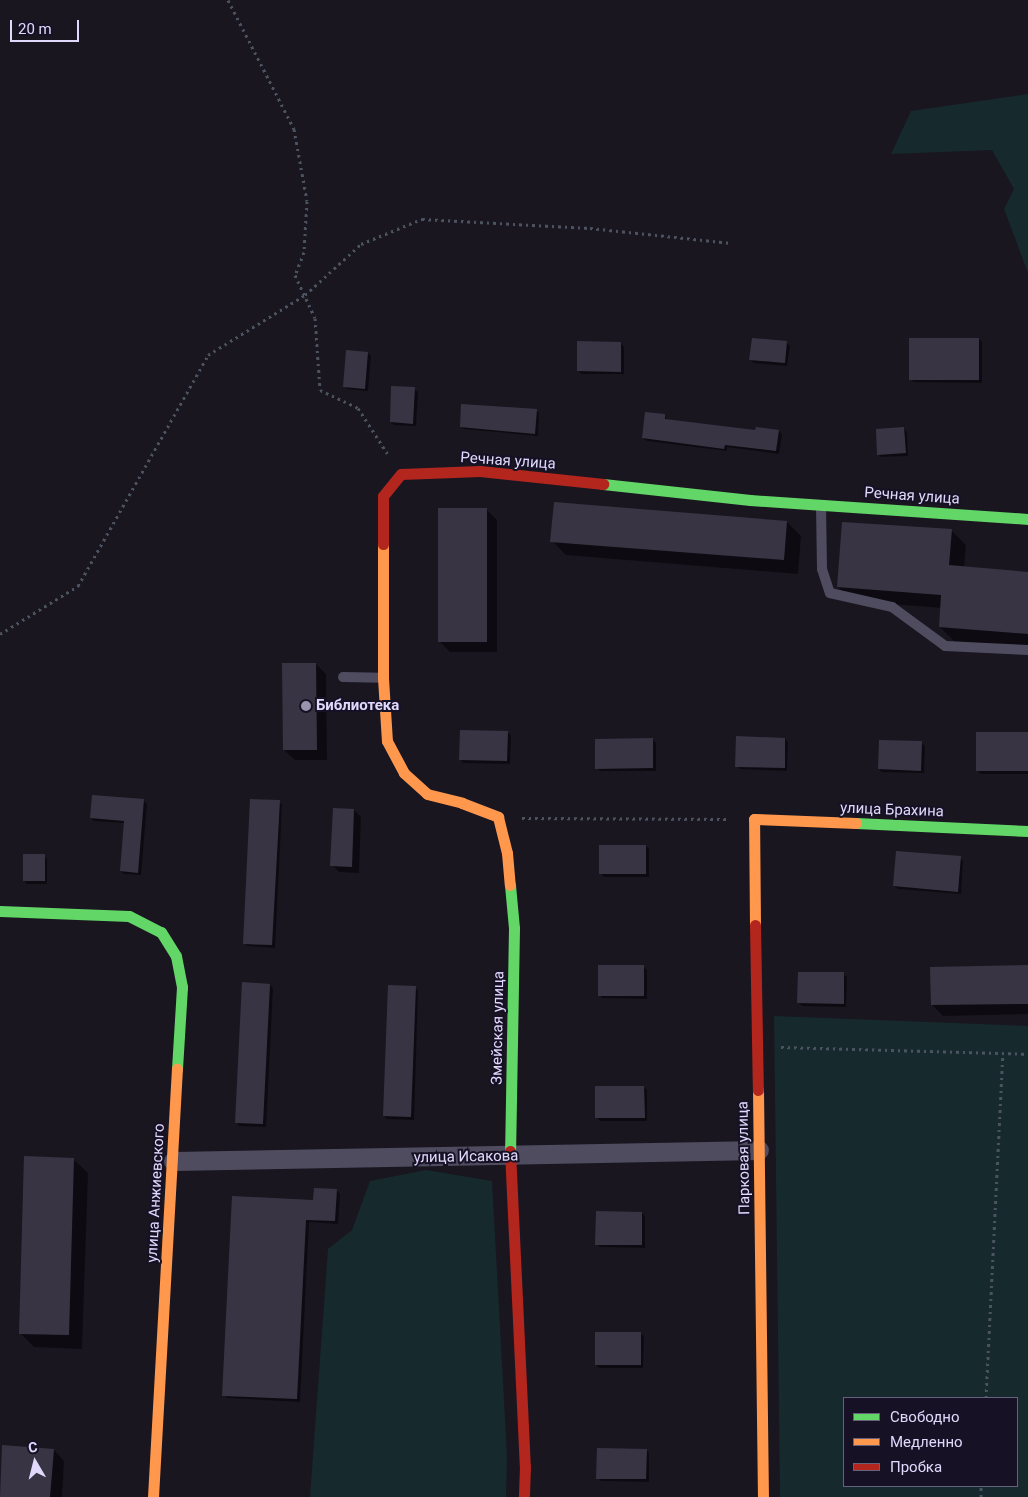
<!DOCTYPE html>
<meta charset="utf-8">
<style>
body{margin:0}
#map{position:relative;width:1028px;height:1497px;overflow:hidden;background:#191620;font-family:Roboto,sans-serif}
div>[style]{position:absolute}
[style*='--x']{left:calc(var(--x)*1px);top:calc(var(--y)*1px);width:calc(var(--w)*1px);rotate:calc(var(--a)*1deg)}
.green>*{inset:0;background:#16292d}
.shadow>*{inset:0;background:#0007}
.building>*{inset:0;background:#393443}
.path>*{height:3px;margin-top:-1.5px;transform-origin:0;background:repeating-linear-gradient(90deg,#4b5361 0 2.5px,transparent 0 6.5px)}
.lane>*{height:10px;margin:-5px;padding:0 5px;transform-origin:5px;border-radius:5px;background:#4f4c60}
.street>*{height:19px;margin:-9.5px;padding:0 9.5px;transform-origin:9.5px;border-radius:9.5px;background:#4f4c60}
.fast>*{height:11px;margin:-5.5px;padding:0 5.5px;transform-origin:5.5px;border-radius:5.5px;background:#63d668}
.slow>*{height:11px;margin:-5.5px;padding:0 5.5px;transform-origin:5.5px;border-radius:5.5px;background:#ff974d}
.jam>*{height:11px;margin:-5.5px;padding:0 5.5px;transform-origin:5.5px;border-radius:5.5px;background:#b3261e}
.dots>*{width:14px;height:14px;translate:-50% -50%;box-sizing:border-box;border:2px solid #171125;border-radius:50%}
span{translate:-50% -50%;white-space:nowrap;text-align:center;line-height:1.15;-webkit-text-stroke:4px #171125;paint-order:stroke}
.street-label{font-size:15px;color:#e1d8fc}
.poi-label{font-size:15px;color:#e1d8fc;font-weight:700}
.left{translate:0 -50%;text-align:left}
.legend{position:absolute;left:843px;top:1397px;width:175px;height:90px;box-sizing:border-box;background:#171125;border:1px solid #68617b;margin:0;padding:6px 9px;list-style:none;font-size:15px;color:#e1d8fc}
.legend li{display:flex;align-items:center;gap:10px;height:25px}
.legend b{width:25px;border:1px solid #68617b}
.north{position:absolute;left:10px;top:1437px;width:50px;height:50px;-webkit-text-stroke:4px #171125;paint-order:stroke;rotate:352deg;font-size:14px;font-weight:700;line-height:20px;text-align:center;color:#e1d8fc}
.north::after{content:'';display:block;margin:auto;width:18px;height:22px;background:#e1d8fc;clip-path:polygon(50% 0,100% 100%,50% 72%,0 100%)}
.scale{position:absolute;left:10px;top:20px;width:69px;height:22px;box-sizing:border-box;border:2px solid #e1d8fc;border-top:0;padding-left:6px;font-size:15px;line-height:18px;white-space:nowrap;color:#e1d8fc;-webkit-text-stroke:4px #171125;paint-order:stroke}
</style>
<div id="map">
<div class="green">
<div style="clip-path:polygon(1028px 94px,1028px 273px,1004px 209px,1014px 189px,992px 150px,891px 154px,911px 111px)"></div>
<div style="clip-path:polygon(evenodd,774px 1016px,1028px 1026px,1028px 1497px,780px 1497px,774px 1016px,844px 1398px,1017px 1398px,1017px 1486px,844px 1486px,844px 1398px)"></div>
<div style="clip-path:polygon(426px 1170px,492px 1181px,507px 1455px,506px 1497px,310px 1497px,328px 1249px,352px 1230px,370px 1181px)"></div>
</div>
<div class="shadow">
<div style="clip-path:polygon(979px 339px,982px 342px,982px 383px,914px 382px,910px 379px)"></div>
<div style="clip-path:polygon(621px 343px,624px 347px,624px 374px,581px 374px,578px 370px)"></div>
<div style="clip-path:polygon(787px 343px,790px 346px,787px 366px,754px 363px,750px 359px)"></div>
<div style="clip-path:polygon(368px 353px,371px 356px,368px 391px,347px 389px,344px 386px)"></div>
<div style="clip-path:polygon(414px 389px,418px 392px,416px 426px,394px 425px,391px 422px)"></div>
<div style="clip-path:polygon(536px 410px,539px 413px,538px 436px,464px 429px,461px 426px)"></div>
<div style="clip-path:polygon(665px 416px,668px 421px,756px 432px,779px 431px,782px 434px,779px 454px,727px 447px,727px 451px,647px 441px,643px 438px)"></div>
<div style="clip-path:polygon(904px 428px,907px 432px,908px 456px,881px 457px,878px 454px)"></div>
<div style="clip-path:polygon(486px 509px,497px 520px,497px 652px,450px 652px,439px 641px)"></div>
<div style="clip-path:polygon(787px 522px,801px 536px,798px 574px,566px 555px,552px 541px)"></div>
<div style="clip-path:polygon(952px 531px,966px 545px,964px 568px,1028px 573px,1028px 647px,954px 641px,940px 627px,942px 608px,852px 601px,838px 587px)"></div>
<div style="clip-path:polygon(316px 664px,326px 674px,327px 760px,295px 760px,284px 750px)"></div>
<div style="clip-path:polygon(507px 732px,511px 735px,510px 764px,463px 763px,460px 759px)"></div>
<div style="clip-path:polygon(1028px 733px,1028px 774px,981px 774px,978px 771px)"></div>
<div style="clip-path:polygon(652px 739px,656px 743px,656px 771px,600px 771px,596px 768px)"></div>
<div style="clip-path:polygon(785px 739px,788px 742px,787px 771px,740px 769px,737px 766px)"></div>
<div style="clip-path:polygon(921px 742px,925px 746px,924px 773px,882px 772px,879px 769px)"></div>
<div style="clip-path:polygon(93px 796px,144px 801px,147px 804px,141px 875px,124px 874px,121px 871px,125px 823px,94px 821px,91px 818px)"></div>
<div style="clip-path:polygon(279px 801px,282px 805px,275px 948px,247px 946px,244px 943px)"></div>
<div style="clip-path:polygon(354px 810px,361px 817px,359px 873px,339px 872px,332px 865px)"></div>
<div style="clip-path:polygon(646px 846px,649px 849px,649px 877px,604px 877px,600px 873px)"></div>
<div style="clip-path:polygon(44px 855px,47px 859px,47px 884px,27px 884px,24px 881px)"></div>
<div style="clip-path:polygon(960px 858px,963px 861px,961px 894px,898px 889px,894px 886px)"></div>
<div style="clip-path:polygon(1028px 966px,1028px 1014px,943px 1016px,932px 1005px)"></div>
<div style="clip-path:polygon(644px 967px,647px 970px,647px 999px,602px 998px,599px 995px)"></div>
<div style="clip-path:polygon(843px 974px,847px 977px,846px 1007px,802px 1006px,799px 1003px)"></div>
<div style="clip-path:polygon(270px 985px,273px 988px,266px 1127px,239px 1126px,236px 1122px)"></div>
<div style="clip-path:polygon(415px 987px,418px 991px,414px 1120px,387px 1119px,384px 1116px)"></div>
<div style="clip-path:polygon(644px 1087px,647px 1090px,647px 1121px,600px 1121px,596px 1117px)"></div>
<div style="clip-path:polygon(73px 1159px,88px 1173px,82px 1349px,34px 1347px,20px 1333px)"></div>
<div style="clip-path:polygon(336px 1190px,340px 1194px,338px 1224px,309px 1222px,300px 1402px,227px 1398px,223px 1395px,314px 1201px)"></div>
<div style="clip-path:polygon(642px 1213px,645px 1216px,645px 1248px,600px 1247px,596px 1244px)"></div>
<div style="clip-path:polygon(640px 1333px,644px 1336px,643px 1368px,599px 1368px,596px 1365px)"></div>
<div style="clip-path:polygon(4px 1446px,54px 1450px,64px 1461px,62px 1497px,0 1497px)"></div>
<div style="clip-path:polygon(646px 1450px,649px 1453px,649px 1482px,601px 1481px,598px 1478px)"></div>
</div>
<div class="building">
<div style="clip-path:polygon(752px 338px,787px 341px,785px 363px,749px 360px)"></div>
<div style="clip-path:polygon(909px 338px,979px 338px,979px 380px,909px 380px)"></div>
<div style="clip-path:polygon(577px 341px,621px 342px,621px 372px,577px 371px)"></div>
<div style="clip-path:polygon(346px 350px,368px 352px,365px 389px,343px 387px)"></div>
<div style="clip-path:polygon(391px 386px,415px 387px,413px 424px,390px 422px)"></div>
<div style="clip-path:polygon(461px 404px,537px 409px,535px 434px,460px 427px)"></div>
<div style="clip-path:polygon(645px 412px,665px 414px,665px 419px,755px 430px,756px 427px,779px 430px,776px 451px,725px 445px,724px 449px,642px 438px)"></div>
<div style="clip-path:polygon(904px 427px,906px 453px,877px 455px,876px 429px)"></div>
<div style="clip-path:polygon(554px 502px,787px 521px,784px 560px,550px 542px)"></div>
<div style="clip-path:polygon(438px 508px,487px 508px,487px 642px,438px 642px)"></div>
<div style="clip-path:polygon(842px 522px,952px 529px,949px 565px,1028px 572px,1028px 634px,939px 627px,941px 595px,837px 587px)"></div>
<div style="clip-path:polygon(282px 663px,316px 663px,317px 750px,283px 750px)"></div>
<div style="clip-path:polygon(460px 730px,508px 731px,507px 761px,459px 760px)"></div>
<div style="clip-path:polygon(976px 732px,1028px 732px,1028px 771px,976px 771px)"></div>
<div style="clip-path:polygon(736px 736px,785px 738px,785px 768px,735px 767px)"></div>
<div style="clip-path:polygon(653px 738px,653px 768px,595px 769px,595px 739px)"></div>
<div style="clip-path:polygon(879px 740px,922px 741px,921px 771px,878px 769px)"></div>
<div style="clip-path:polygon(92px 795px,144px 799px,138px 873px,120px 871px,124px 821px,90px 818px)"></div>
<div style="clip-path:polygon(250px 799px,280px 800px,272px 945px,243px 944px)"></div>
<div style="clip-path:polygon(333px 808px,354px 809px,352px 867px,330px 866px)"></div>
<div style="clip-path:polygon(599px 845px,646px 845px,646px 874px,599px 874px)"></div>
<div style="clip-path:polygon(896px 851px,961px 856px,958px 892px,893px 886px)"></div>
<div style="clip-path:polygon(23px 854px,45px 854px,45px 881px,23px 881px)"></div>
<div style="clip-path:polygon(598px 965px,644px 965px,644px 996px,598px 996px)"></div>
<div style="clip-path:polygon(1028px 965px,1028px 1004px,931px 1005px,930px 967px)"></div>
<div style="clip-path:polygon(798px 972px,844px 972px,844px 1004px,797px 1003px)"></div>
<div style="clip-path:polygon(242px 982px,270px 984px,263px 1124px,235px 1123px)"></div>
<div style="clip-path:polygon(388px 985px,416px 986px,411px 1117px,383px 1116px)"></div>
<div style="clip-path:polygon(595px 1086px,644px 1086px,645px 1118px,595px 1118px)"></div>
<div style="clip-path:polygon(24px 1156px,74px 1158px,69px 1335px,19px 1334px)"></div>
<div style="clip-path:polygon(314px 1188px,337px 1189px,335px 1221px,306px 1220px,297px 1399px,222px 1396px,232px 1196px,313px 1200px)"></div>
<div style="clip-path:polygon(596px 1211px,642px 1212px,642px 1245px,595px 1245px)"></div>
<div style="clip-path:polygon(595px 1332px,641px 1332px,641px 1365px,595px 1365px)"></div>
<div style="clip-path:polygon(2px 1445px,54px 1449px,50px 1497px,0 1497px)"></div>
<div style="clip-path:polygon(597px 1448px,647px 1449px,646px 1479px,596px 1479px)"></div>
</div>
<div class="path">
<div style="--x:228;--y:0;--w:145;--a:62.9"></div>
<div style="--x:294;--y:129;--w:73;--a:79.8"></div>
<div style="--x:307;--y:201;--w:51;--a:93.4"></div>
<div style="--x:304;--y:252;--w:25;--a:111"></div>
<div style="--x:295;--y:275;--w:47;--a:65.1"></div>
<div style="--x:315;--y:318;--w:72;--a:86"></div>
<div style="--x:320;--y:390;--w:42;--a:25.3"></div>
<div style="--x:358;--y:408;--w:54;--a:57.2"></div>
<div style="--x:0;--y:634;--w:92;--a:-31.6"></div>
<div style="--x:78;--y:586;--w:265;--a:-60.6"></div>
<div style="--x:208;--y:355;--w:114;--a:-31.7"></div>
<div style="--x:305;--y:295;--w:76;--a:-42.3"></div>
<div style="--x:361;--y:244;--w:66;--a:-22.3"></div>
<div style="--x:422;--y:219;--w:168;--a:3.1"></div>
<div style="--x:590;--y:228;--w:142;--a:6.1"></div>
<div style="--x:522;--y:818;--w:207;--a:0.3"></div>
<div style="--x:781;--y:1047;--w:247;--a:1.6"></div>
<div style="--x:986;--y:1398;--w:345;--a:-87.2"></div>
<div style="--x:981;--y:1497;--w:11;--a:-90"></div>
</div>
<div class="lane">
<div style="--x:821;--y:505;--w:64;--a:89.1"></div>
<div style="--x:822;--y:569;--w:25;--a:72"></div>
<div style="--x:830;--y:593;--w:64;--a:12.7"></div>
<div style="--x:892;--y:607;--w:66;--a:36.3"></div>
<div style="--x:945;--y:646;--w:83;--a:2.8"></div>
<div style="--x:343;--y:677;--w:39;--a:1"></div>
</div>
<div class="street">
<div style="--x:173;--y:1161;--w:586;--a:-1.08"></div>
</div>
<div class="fast">
<div style="--x:603;--y:484;--w:148;--a:6.2"></div>
<div style="--x:750;--y:500;--w:279;--a:3.9"></div>
<div style="--x:856;--y:823;--w:172;--a:2.7"></div>
<div style="--x:510;--y:885;--w:43;--a:84.7"></div>
<div style="--x:514;--y:928;--w:223;--a:91"></div>
<div style="--x:0;--y:911;--w:129;--a:2.2"></div>
<div style="--x:129;--y:916;--w:36;--a:27"></div>
<div style="--x:161;--y:932;--w:28;--a:58"></div>
<div style="--x:176;--y:956;--w:32;--a:79"></div>
<div style="--x:182;--y:987;--w:82;--a:93.5"></div>
</div>
<div class="slow">
<div style="--x:383;--y:544;--w:134;--a:90"></div>
<div style="--x:383;--y:678;--w:63;--a:86.4"></div>
<div style="--x:387;--y:741;--w:36;--a:62"></div>
<div style="--x:404;--y:773;--w:31;--a:42"></div>
<div style="--x:427;--y:794;--w:36;--a:14"></div>
<div style="--x:462;--y:803;--w:39;--a:21"></div>
<div style="--x:498;--y:817;--w:37;--a:76"></div>
<div style="--x:507;--y:853;--w:32;--a:85"></div>
<div style="--x:755;--y:925;--w:106;--a:-90.5"></div>
<div style="--x:754;--y:819;--w:102;--a:2.2"></div>
<div style="--x:758;--y:1090;--w:407;--a:89.3"></div>
<div style="--x:153;--y:1497;--w:429;--a:-86.8"></div>
</div>
<div class="jam">
<div style="--x:383;--y:544;--w:48;--a:-90"></div>
<div style="--x:383;--y:496;--w:28;--a:-51"></div>
<div style="--x:401;--y:474;--w:79;--a:-2.2"></div>
<div style="--x:480;--y:471;--w:124;--a:6"></div>
<div style="--x:755;--y:925;--w:165;--a:89"></div>
<div style="--x:510;--y:1151;--w:315;--a:87.3"></div>
<div style="--x:525;--y:1466;--w:31;--a:92"></div>
</div>
<div class="dots">
<div style="left:306px;top:706px;background:#9b94af"></div>
</div>
<div class="street-label">
<span style="left:508px;top:461px;rotate:4deg">Речная улица</span>
<span style="left:912px;top:496px;rotate:4deg">Речная улица</span>
<span style="left:892px;top:810px;rotate:2deg">улица Брахина</span>
<span style="left:498px;top:1028px;rotate:-89deg">Змейская улица</span>
<span style="left:466px;top:1157px;rotate:-1deg">улица Исакова</span>
<span style="left:744px;top:1158px;rotate:-91deg">Парковая улица</span>
<span style="left:156px;top:1193px;rotate:-87deg">улица Анжиевского</span>
</div>
<div class="poi-label">
<span class="left" style="left:316px;top:706px">Библиотека</span>
</div>
<ul class="legend">
<li><b style="height:6px;background:#63d668"></b>Свободно</li>
<li><b style="height:6px;background:#ff974d"></b>Медленно</li>
<li><b style="height:6px;background:#b3261e"></b>Пробка</li>
</ul>
<div class="north">С</div>
<div class="scale">20 m</div>
</div>
